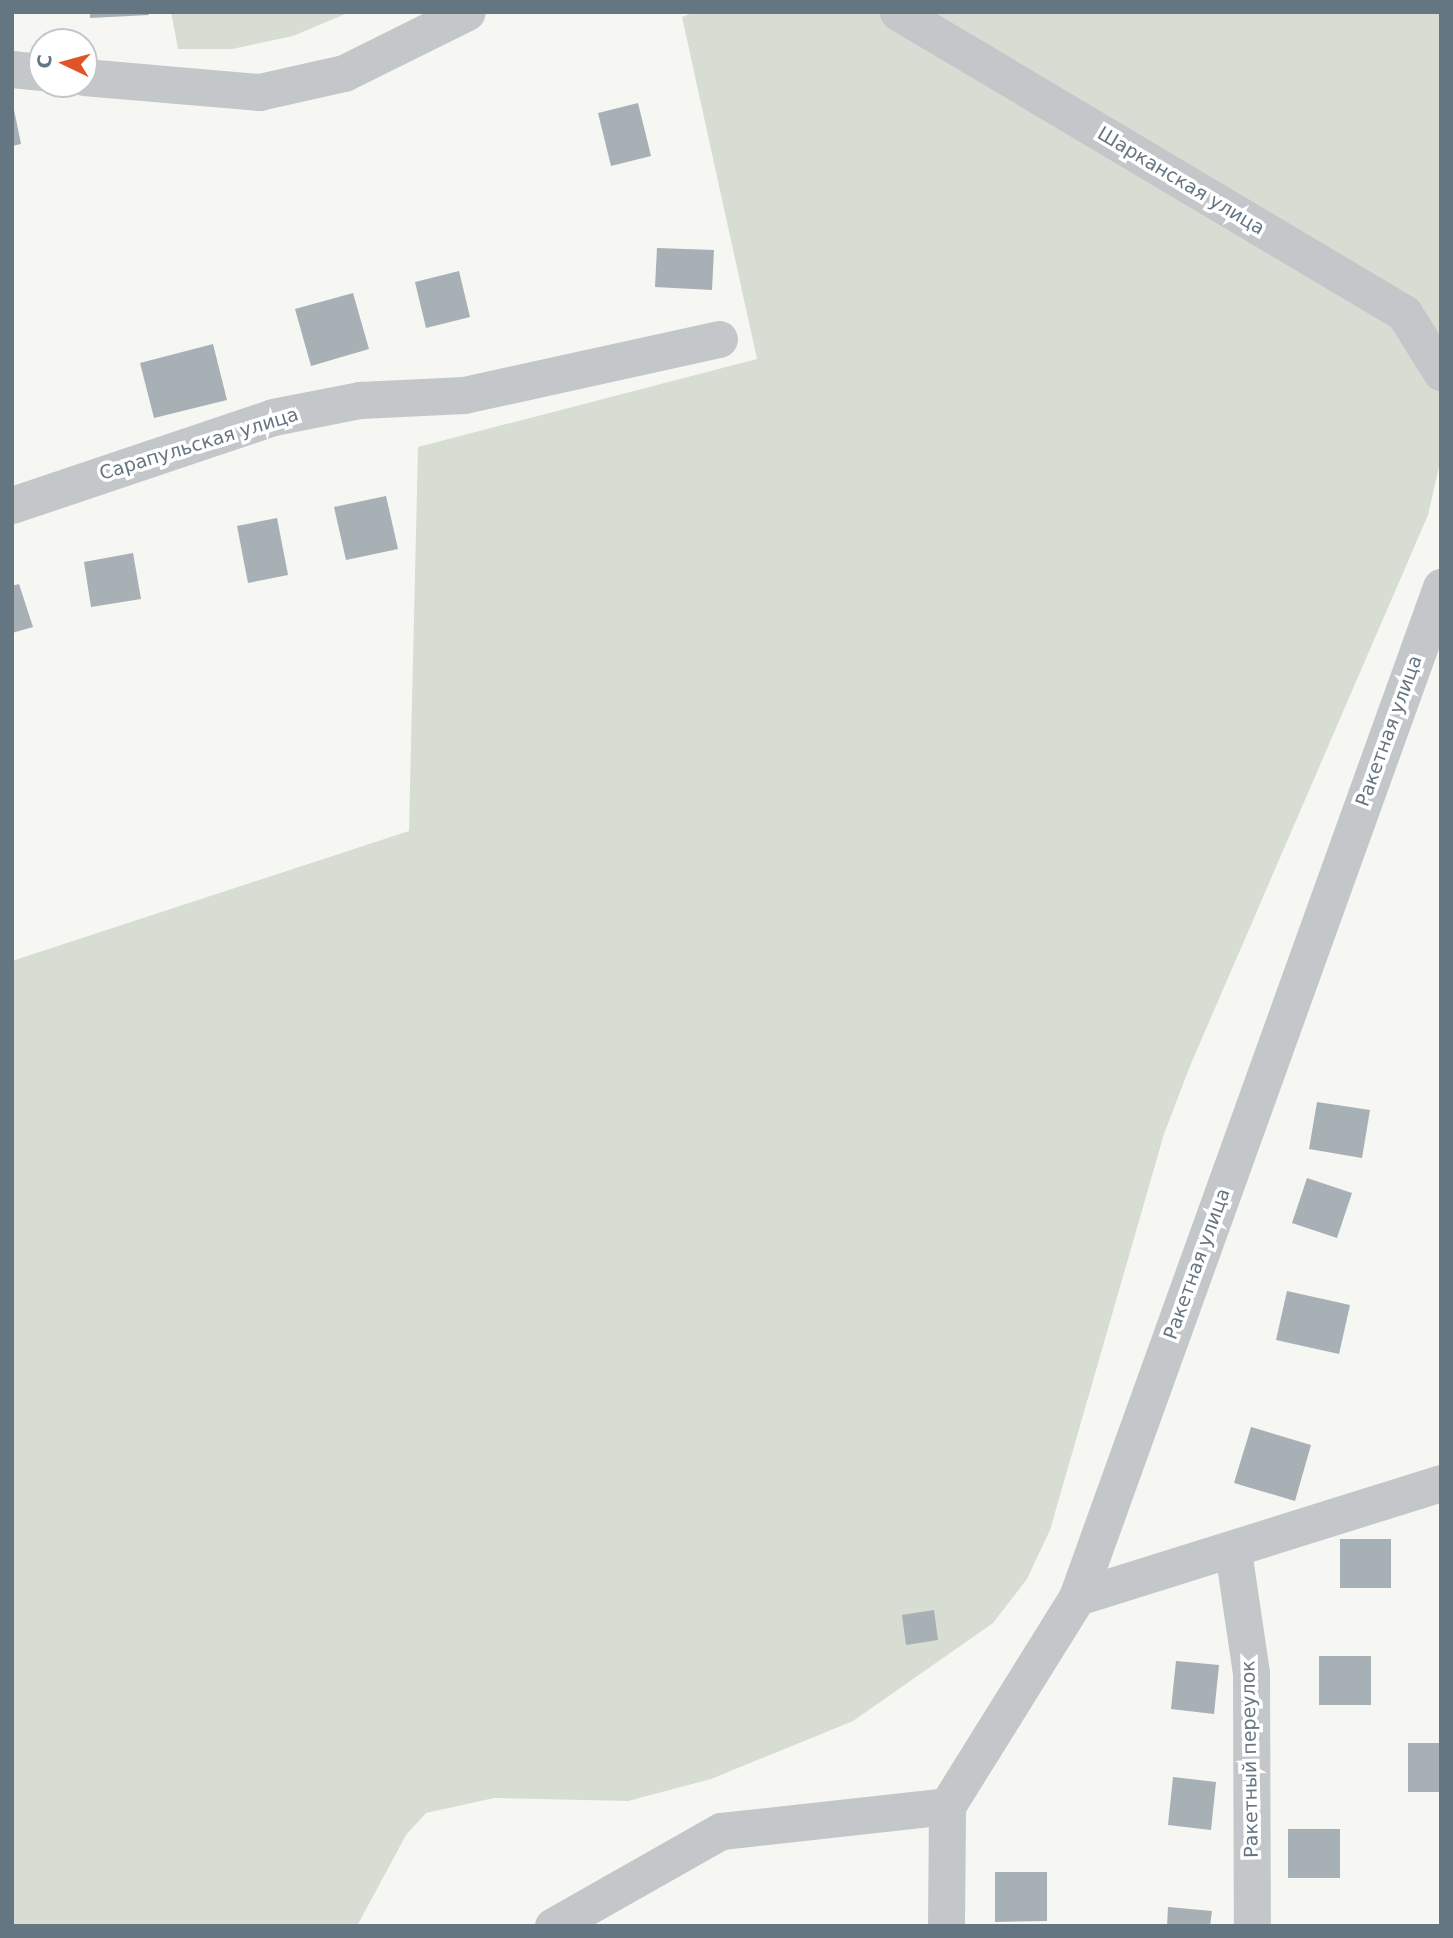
<!DOCTYPE html>
<meta charset="utf-8">
<style>
body{margin:0}
#map{position:relative;width:1453px;height:1938px;overflow:hidden;background:#f6f6f2;font-family:"DejaVu Sans",sans-serif}
div>[style]{position:absolute}
[style*='--x']{left:calc(var(--x)*1px);top:calc(var(--y)*1px);width:calc(var(--w)*1px);rotate:calc(var(--a)*1deg)}
.green>*{inset:0;background:#d7ddd3}
.building>*{inset:0;background:#a7b0b5}
.minor>*{height:37px;margin:-18.5px;padding:0 18.5px;transform-origin:18.5px;border-radius:18.5px;background:#c3c7ca}
span{translate:-50% -50%;white-space:nowrap;text-align:center;line-height:1.15;-webkit-text-stroke:7px #fff;paint-order:stroke}
.street-label{font-size:19px;color:#657683}
.frame{position:absolute;inset:0;border:14px solid #657683;pointer-events:none}
.north{position:absolute;left:28px;top:28px;width:70px;height:70px;box-sizing:border-box;background:#fff;border:2px solid #c1c8cd;border-radius:50%;rotate:275deg;font-size:19px;font-weight:700;line-height:28px;text-align:center;color:#657683}
.north::after{content:'';display:block;margin:auto;width:24px;height:32px;background:#df5429;clip-path:polygon(50% 0,100% 100%,50% 72%,0 100%)}
</style>
<div id="map">
<div class="green">
<div style="clip-path:polygon(171px 12px,350px 12px,293px 36px,232px 49px,178px 49px)"></div>
<div style="clip-path:polygon(695px 12px,1441px 12px,1441px 458px,1428px 515px,1190px 1066px,1164px 1134px,1050px 1530px,1027px 1579px,993px 1623px,853px 1721px,711px 1779px,628px 1801px,494px 1798px,426px 1813px,406px 1835px,357px 1926px,12px 1926px,12px 961px,409px 831px,418px 447px,757px 359px,682px 17px)"></div>
</div>
<div class="building">
<div style="clip-path:polygon(90px 12px,148px 12px,149px 15px,90px 18px)"></div>
<div style="clip-path:polygon(12px 100px,21px 144px,12px 146px)"></div>
<div style="clip-path:polygon(638px 103px,651px 156px,611px 166px,598px 113px)"></div>
<div style="clip-path:polygon(657px 248px,714px 250px,712px 290px,655px 287px)"></div>
<div style="clip-path:polygon(459px 271px,470px 317px,426px 328px,415px 282px)"></div>
<div style="clip-path:polygon(353px 293px,369px 349px,311px 366px,295px 309px)"></div>
<div style="clip-path:polygon(213px 344px,227px 400px,154px 418px,140px 363px)"></div>
<div style="clip-path:polygon(386px 496px,398px 549px,346px 560px,334px 507px)"></div>
<div style="clip-path:polygon(277px 518px,288px 575px,248px 583px,237px 526px)"></div>
<div style="clip-path:polygon(133px 553px,141px 599px,91px 607px,84px 562px)"></div>
<div style="clip-path:polygon(19px 584px,33px 627px,12px 633px,12px 586px)"></div>
<div style="clip-path:polygon(1317px 1102px,1370px 1110px,1362px 1158px,1309px 1149px)"></div>
<div style="clip-path:polygon(1307px 1178px,1352px 1193px,1337px 1238px,1292px 1223px)"></div>
<div style="clip-path:polygon(1287px 1291px,1350px 1305px,1339px 1354px,1276px 1340px)"></div>
<div style="clip-path:polygon(1251px 1427px,1311px 1445px,1295px 1501px,1234px 1483px)"></div>
<div style="clip-path:polygon(1340px 1539px,1391px 1539px,1391px 1588px,1340px 1588px)"></div>
<div style="clip-path:polygon(934px 1610px,938px 1640px,906px 1645px,902px 1615px)"></div>
<div style="clip-path:polygon(1319px 1656px,1371px 1656px,1371px 1705px,1319px 1705px)"></div>
<div style="clip-path:polygon(1176px 1661px,1219px 1665px,1214px 1714px,1171px 1709px)"></div>
<div style="clip-path:polygon(1408px 1743px,1441px 1743px,1441px 1792px,1408px 1792px)"></div>
<div style="clip-path:polygon(1173px 1777px,1216px 1782px,1211px 1830px,1168px 1825px)"></div>
<div style="clip-path:polygon(1288px 1829px,1340px 1829px,1340px 1878px,1288px 1878px)"></div>
<div style="clip-path:polygon(995px 1872px,1047px 1872px,1047px 1921px,995px 1922px)"></div>
<div style="clip-path:polygon(1168px 1907px,1212px 1911px,1210px 1926px,1167px 1926px)"></div>
</div>
<div class="minor">
<div style="--x:898;--y:12;--w:589;--a:30.75"></div>
<div style="--x:1404;--y:313;--w:70;--a:57.9"></div>
<div style="--x:12;--y:69;--w:30;--a:6"></div>
<div style="--x:84;--y:77;--w:176;--a:4.9"></div>
<div style="--x:259;--y:92;--w:87;--a:-12.6"></div>
<div style="--x:344;--y:73;--w:137;--a:-26.4"></div>
<div style="--x:12;--y:505;--w:275;--a:-18.6"></div>
<div style="--x:273;--y:417;--w:89;--a:-11.1"></div>
<div style="--x:360;--y:400;--w:104;--a:-2.8"></div>
<div style="--x:464;--y:395;--w:261;--a:-12.4"></div>
<div style="--x:1233;--y:1551;--w:123;--a:81.6"></div>
<div style="--x:1251;--y:1673;--w:253;--a:89.8"></div>
<div style="--x:1077;--y:1597;--w:381;--a:-17.4"></div>
<div style="--x:553;--y:1926;--w:193;--a:-29.5"></div>
<div style="--x:721;--y:1831;--w:227;--a:-6.3"></div>
<div style="--x:946;--y:1926;--w:120;--a:-89.5"></div>
<div style="--x:947;--y:1806;--w:246;--a:-58.1"></div>
<div style="--x:1077;--y:1597;--w:1074;--a:-70.18"></div>
</div>
<div class="street-label">
<span style="left:1181px;top:181px;rotate:31deg">Шарканская улица</span>
<span style="left:199px;top:444px;rotate:-17deg">Сарапульская улица</span>
<span style="left:1389px;top:731px;rotate:-70deg">Ракетная улица</span>
<span style="left:1197px;top:1264px;rotate:-70deg">Ракетная улица</span>
<span style="left:1250px;top:1759px;rotate:-91deg">Ракетный переулок</span>
</div>
<div class="frame"></div>
<div class="north">С</div>
</div>
